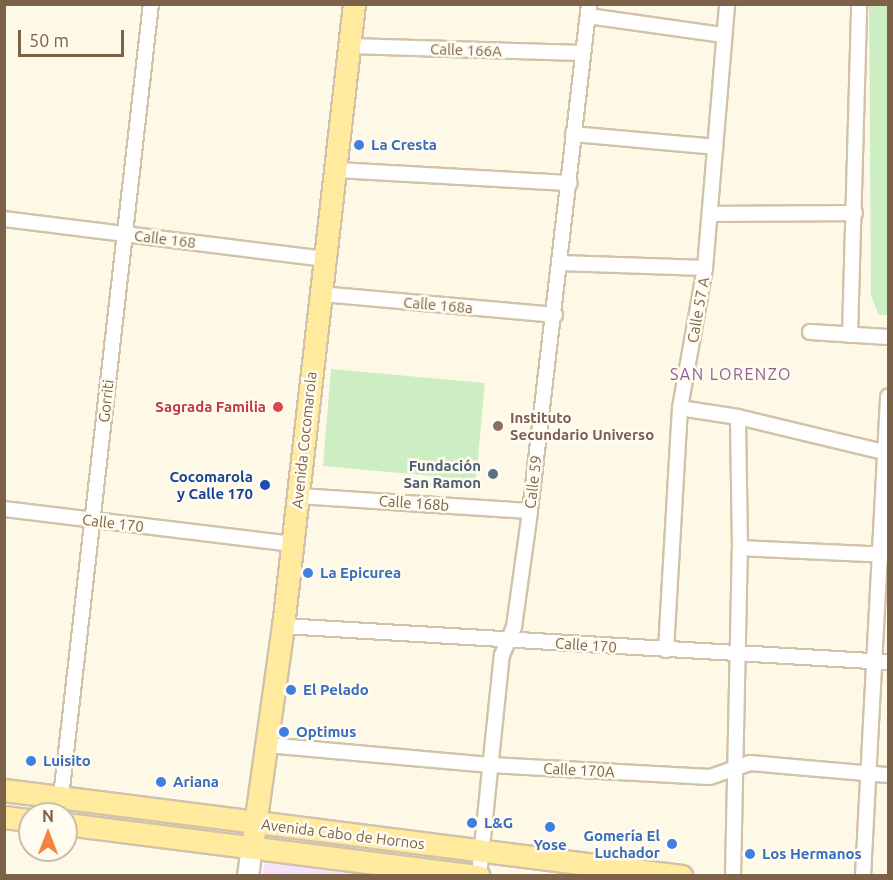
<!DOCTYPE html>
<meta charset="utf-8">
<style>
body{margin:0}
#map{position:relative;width:893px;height:880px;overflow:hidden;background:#fef9e6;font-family:Ubuntu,sans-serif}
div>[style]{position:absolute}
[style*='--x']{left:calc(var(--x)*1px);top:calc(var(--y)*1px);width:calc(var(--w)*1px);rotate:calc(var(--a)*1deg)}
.education>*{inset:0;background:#f6e3fb}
.green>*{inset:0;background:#cdeec3}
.roads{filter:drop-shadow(2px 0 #d2c2aa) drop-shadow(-2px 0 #d2c2aa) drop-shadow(0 2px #d2c2aa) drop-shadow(0 -2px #d2c2aa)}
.street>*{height:14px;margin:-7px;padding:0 7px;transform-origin:7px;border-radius:7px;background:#fff}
.secondary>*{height:20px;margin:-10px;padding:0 10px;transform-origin:10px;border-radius:10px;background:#fff}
.primary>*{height:21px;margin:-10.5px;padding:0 10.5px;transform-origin:10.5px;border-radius:10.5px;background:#ffea9d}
.dots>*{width:16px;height:16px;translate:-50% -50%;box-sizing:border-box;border:3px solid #fffbef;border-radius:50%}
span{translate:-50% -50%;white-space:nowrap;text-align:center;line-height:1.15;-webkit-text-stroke:5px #fffbef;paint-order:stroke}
.street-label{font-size:15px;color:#7b6248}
.shop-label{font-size:15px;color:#366cbe;font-weight:700}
.left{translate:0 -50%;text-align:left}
.right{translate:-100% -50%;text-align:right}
.health-label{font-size:15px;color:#be3a42;font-weight:700}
.education-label{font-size:15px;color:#785e54;font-weight:700}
.service-label{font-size:15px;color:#4e5e75;font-weight:700}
.transit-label{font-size:15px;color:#164399;font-weight:700}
.neighbourhood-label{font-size:16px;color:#8d5f98;letter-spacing:1.5px}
.frame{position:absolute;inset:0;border:6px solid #7b6248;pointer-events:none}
.north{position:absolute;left:18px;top:802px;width:60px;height:60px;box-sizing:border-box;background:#fffbef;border:2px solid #cabeac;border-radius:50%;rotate:0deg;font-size:16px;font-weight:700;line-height:24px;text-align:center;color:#7b6248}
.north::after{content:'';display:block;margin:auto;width:21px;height:27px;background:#f38540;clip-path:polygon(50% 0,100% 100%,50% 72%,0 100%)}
.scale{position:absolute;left:18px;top:30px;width:106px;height:27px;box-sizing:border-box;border:3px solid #7b6248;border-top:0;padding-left:8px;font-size:18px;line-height:21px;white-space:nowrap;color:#7b6248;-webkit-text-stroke:4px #fffbef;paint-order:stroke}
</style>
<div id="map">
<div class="education">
<div style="clip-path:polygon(266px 857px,418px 876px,262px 876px)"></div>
</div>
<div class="green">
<div style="clip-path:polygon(869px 5px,888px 5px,888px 315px,879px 315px,871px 296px)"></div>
<div style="clip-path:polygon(331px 369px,485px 383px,476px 480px,323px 466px)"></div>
</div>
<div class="roads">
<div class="street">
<div style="--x:588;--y:16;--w:137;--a:8"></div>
<div style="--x:349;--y:46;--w:233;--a:1.7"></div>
<div style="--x:573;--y:134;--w:143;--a:5.2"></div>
<div style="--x:335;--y:170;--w:235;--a:3.2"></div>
<div style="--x:710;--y:214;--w:145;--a:-0.4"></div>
<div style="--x:4;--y:219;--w:323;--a:7.1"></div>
<div style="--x:560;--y:263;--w:145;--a:2"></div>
<div style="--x:321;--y:294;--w:235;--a:5.1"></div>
<div style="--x:810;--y:332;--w:78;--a:3.7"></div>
<div style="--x:850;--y:335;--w:331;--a:-88.4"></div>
<div style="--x:680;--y:408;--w:59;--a:8.8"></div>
<div style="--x:738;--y:417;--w:154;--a:13.5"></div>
<div style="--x:298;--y:496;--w:232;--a:3.7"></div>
<div style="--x:4;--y:509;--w:290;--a:6.9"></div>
<div style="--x:740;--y:548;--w:148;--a:2.7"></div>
<div style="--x:283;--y:626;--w:606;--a:3.41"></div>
<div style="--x:666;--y:650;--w:242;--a:-86.7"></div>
<div style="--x:680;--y:408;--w:142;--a:-79.9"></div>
<div style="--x:705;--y:268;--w:265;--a:-85.2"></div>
<div style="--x:267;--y:745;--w:224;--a:5.1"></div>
<div style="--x:490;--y:765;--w:220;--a:3.1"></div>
<div style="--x:710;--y:777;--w:42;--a:-19.3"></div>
<div style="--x:750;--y:763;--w:139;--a:5"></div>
<div style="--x:61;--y:797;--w:798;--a:-83.53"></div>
<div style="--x:479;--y:876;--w:222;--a:-84.1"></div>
<div style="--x:502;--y:655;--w:30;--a:-67"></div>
<div style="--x:514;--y:627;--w:117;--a:-82.1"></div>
<div style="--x:530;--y:511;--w:510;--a:-83.36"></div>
<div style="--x:733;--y:876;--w:328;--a:-88.8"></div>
<div style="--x:740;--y:548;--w:131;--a:-90.9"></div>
<div style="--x:863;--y:876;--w:480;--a:-87"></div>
</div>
<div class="secondary">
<div style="--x:248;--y:876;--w:30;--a:-82"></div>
</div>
<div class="primary">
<div style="--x:4;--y:790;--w:683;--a:7.23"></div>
<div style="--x:4;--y:817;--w:26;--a:7"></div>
<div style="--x:66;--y:824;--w:416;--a:7.2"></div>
<div style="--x:252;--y:846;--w:222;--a:-82"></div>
<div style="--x:283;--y:626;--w:626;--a:-83.49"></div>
</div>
</div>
<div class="dots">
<div style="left:359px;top:145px;background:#3f7fe0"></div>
<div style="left:278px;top:407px;background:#e0444e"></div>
<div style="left:498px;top:426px;background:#8d6e63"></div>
<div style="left:493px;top:474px;background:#5c6f8a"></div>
<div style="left:265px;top:485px;background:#1a4fb4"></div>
<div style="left:308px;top:573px;background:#3f7fe0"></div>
<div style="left:291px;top:690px;background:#3f7fe0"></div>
<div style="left:284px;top:732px;background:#3f7fe0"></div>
<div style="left:31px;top:761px;background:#3f7fe0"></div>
<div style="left:161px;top:782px;background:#3f7fe0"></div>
<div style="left:472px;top:823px;background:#3f7fe0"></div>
<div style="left:550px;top:827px;background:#3f7fe0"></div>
<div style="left:672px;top:844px;background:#3f7fe0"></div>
<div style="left:750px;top:854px;background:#3f7fe0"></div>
</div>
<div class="street-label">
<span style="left:466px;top:50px;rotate:2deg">Calle 166A</span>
<span style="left:165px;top:239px;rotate:7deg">Calle 168</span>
<span style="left:438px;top:305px;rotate:5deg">Calle 168a</span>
<span style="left:698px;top:310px;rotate:-80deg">Calle 57 A</span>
<span style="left:106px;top:401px;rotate:-84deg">Gorriti</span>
<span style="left:304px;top:440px;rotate:-84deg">Avenida Cocomarola</span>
<span style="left:533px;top:482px;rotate:-83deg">Calle 59</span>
<span style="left:414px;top:503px;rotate:4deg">Calle 168b</span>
<span style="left:113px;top:523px;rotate:7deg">Calle 170</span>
<span style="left:586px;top:645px;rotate:4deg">Calle 170</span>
<span style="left:579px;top:770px;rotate:3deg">Calle 170A</span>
<span style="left:343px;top:834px;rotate:7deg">Avenida Cabo de Hornos</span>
</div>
<div class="shop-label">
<span class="left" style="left:371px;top:145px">La Cresta</span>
<span class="left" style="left:320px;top:573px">La Epicurea</span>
<span class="left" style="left:303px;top:690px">El Pelado</span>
<span class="left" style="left:296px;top:732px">Optimus</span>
<span class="left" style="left:43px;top:761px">Luisito</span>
<span class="left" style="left:173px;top:782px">Ariana</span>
<span class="left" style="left:484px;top:823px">L&amp;G</span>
<span class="right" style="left:660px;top:844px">Gomería El<br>Luchador</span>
<span style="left:550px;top:845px">Yose</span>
<span class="left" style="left:762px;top:854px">Los Hermanos</span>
</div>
<div class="health-label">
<span class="right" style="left:266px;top:407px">Sagrada Familia</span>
</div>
<div class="education-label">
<span class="left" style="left:510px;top:426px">Instituto<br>Secundario Universo</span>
</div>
<div class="service-label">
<span class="right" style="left:481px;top:474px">Fundación<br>San Ramon</span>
</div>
<div class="transit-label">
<span class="right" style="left:253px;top:485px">Cocomarola<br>y Calle 170</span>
</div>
<div class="neighbourhood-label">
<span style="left:731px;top:374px">SAN LORENZO</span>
</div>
<div class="frame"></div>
<div class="north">N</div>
<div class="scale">50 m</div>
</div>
